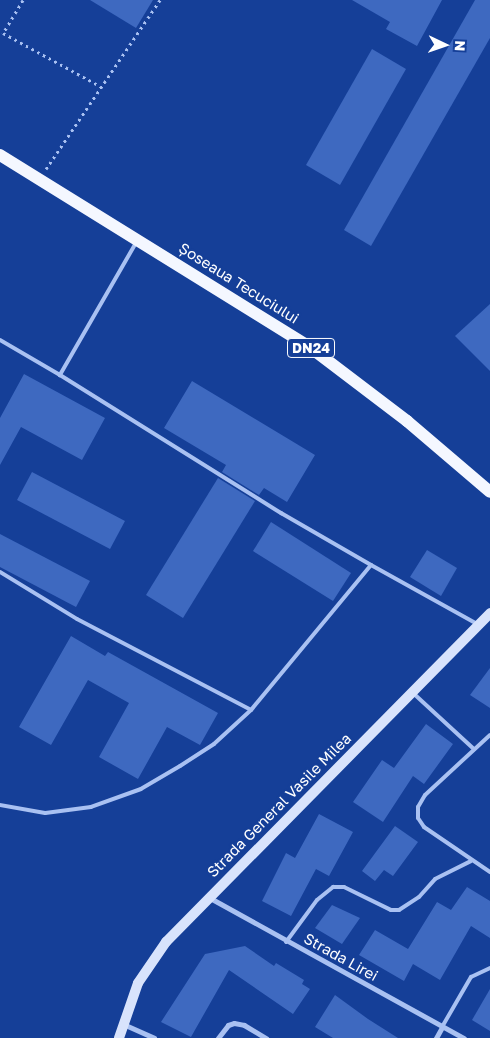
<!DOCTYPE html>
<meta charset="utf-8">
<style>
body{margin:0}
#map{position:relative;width:490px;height:1038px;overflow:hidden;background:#153f98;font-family:"Golos Text",sans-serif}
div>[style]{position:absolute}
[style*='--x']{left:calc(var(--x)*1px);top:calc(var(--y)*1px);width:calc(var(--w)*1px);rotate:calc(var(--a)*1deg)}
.building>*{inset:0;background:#3e69c0}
.path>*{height:3px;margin-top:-1.5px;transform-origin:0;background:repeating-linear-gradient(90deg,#a9c1f2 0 2.5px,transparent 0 6.5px)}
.service>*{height:4px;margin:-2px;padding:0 2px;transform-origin:2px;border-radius:2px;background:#a9c1f2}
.minor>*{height:5px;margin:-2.5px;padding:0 2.5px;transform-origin:2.5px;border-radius:2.5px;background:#a9c1f2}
.secondary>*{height:10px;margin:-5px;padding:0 5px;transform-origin:5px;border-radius:5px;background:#d8e3fc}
.primary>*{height:12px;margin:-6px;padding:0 6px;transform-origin:6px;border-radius:6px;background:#f4f7ff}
span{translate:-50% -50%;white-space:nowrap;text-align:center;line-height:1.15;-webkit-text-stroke:4.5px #153f98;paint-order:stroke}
.shield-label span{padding:1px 4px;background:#153f98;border:1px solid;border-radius:4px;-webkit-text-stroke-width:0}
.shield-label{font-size:14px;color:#fff;font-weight:700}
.street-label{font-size:15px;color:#fff}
.north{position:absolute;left:420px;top:20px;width:50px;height:50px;-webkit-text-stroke:4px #153f98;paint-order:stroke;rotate:93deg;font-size:14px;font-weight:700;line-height:20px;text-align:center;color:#fff}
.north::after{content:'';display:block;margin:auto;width:18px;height:22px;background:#fff;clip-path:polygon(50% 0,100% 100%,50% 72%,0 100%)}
</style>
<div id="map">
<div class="building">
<div style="clip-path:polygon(90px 0,153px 0,136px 28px)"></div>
<div style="clip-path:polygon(352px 0,442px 0,417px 46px,386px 29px,390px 22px)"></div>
<div style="clip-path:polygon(475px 0,490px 0,490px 38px,371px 246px,344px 230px)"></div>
<div style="clip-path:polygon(372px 49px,406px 69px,340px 185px,306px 165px)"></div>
<div style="clip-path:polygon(490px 304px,490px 371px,455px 336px)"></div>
<div style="clip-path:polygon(24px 374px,105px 418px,82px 460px,21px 427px,0 465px,0 418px)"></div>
<div style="clip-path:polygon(192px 381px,315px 455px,287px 502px,264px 488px,259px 495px,222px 472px,226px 465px,164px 428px)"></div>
<div style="clip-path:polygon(32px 472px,125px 521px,110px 549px,17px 500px)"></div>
<div style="clip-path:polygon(218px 478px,255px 501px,183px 618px,146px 595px)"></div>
<div style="clip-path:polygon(271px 522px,351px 573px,333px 601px,253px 551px)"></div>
<div style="clip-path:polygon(0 534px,90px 581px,76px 607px,0 567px)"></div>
<div style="clip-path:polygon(427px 550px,457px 568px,441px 596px,410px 577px)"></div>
<div style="clip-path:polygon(71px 636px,105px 656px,108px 652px,218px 713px,200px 745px,167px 727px,138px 779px,99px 757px,129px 703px,88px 680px,51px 745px,19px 727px)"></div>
<div style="clip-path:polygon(490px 668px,490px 708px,470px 695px)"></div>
<div style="clip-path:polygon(426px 724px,453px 744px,424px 784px,413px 776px,383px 822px,353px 802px,382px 760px,394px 768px)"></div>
<div style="clip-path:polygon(319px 814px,353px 832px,329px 876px,316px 869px,291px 916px,262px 901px,286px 853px,295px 858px)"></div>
<div style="clip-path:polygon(395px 826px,418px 842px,393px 876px,384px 870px,375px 881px,362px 871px)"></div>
<div style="clip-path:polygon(467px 887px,490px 901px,490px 938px,471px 926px,440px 980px,413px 964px,404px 981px,359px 955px,375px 930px,408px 949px,437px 902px,451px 910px)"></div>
<div style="clip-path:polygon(332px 905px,360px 918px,342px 944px,315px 928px)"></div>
<div style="clip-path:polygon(245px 946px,274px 966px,276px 963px,304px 980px,302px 984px,310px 989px,293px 1014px,229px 970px,191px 1037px,161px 1022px,205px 954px)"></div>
<div style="clip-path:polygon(490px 989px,490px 1031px,472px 1020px)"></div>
<div style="clip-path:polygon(335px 995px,368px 1019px,398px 1038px,333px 1038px,315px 1027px)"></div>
</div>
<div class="path">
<div style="--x:23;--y:0;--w:39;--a:121"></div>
<div style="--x:3;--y:33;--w:111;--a:28.7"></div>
<div style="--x:46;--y:169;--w:204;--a:-56"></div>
</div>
<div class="service">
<div style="--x:137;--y:241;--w:155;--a:119.9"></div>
<div style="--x:60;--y:375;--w:261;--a:32"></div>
<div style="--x:281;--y:513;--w:104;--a:30"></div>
<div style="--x:371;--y:565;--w:188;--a:129.6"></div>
<div style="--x:0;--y:340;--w:69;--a:30.3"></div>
<div style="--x:371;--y:565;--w:121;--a:29.1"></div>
<div style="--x:0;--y:572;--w:90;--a:31.4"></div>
<div style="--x:77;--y:619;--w:196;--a:27.6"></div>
<div style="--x:251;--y:710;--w:50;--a:137.4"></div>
<div style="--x:214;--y:744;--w:40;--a:147.1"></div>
<div style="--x:180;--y:766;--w:45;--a:149.5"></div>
<div style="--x:141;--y:789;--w:53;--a:160.2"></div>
<div style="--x:91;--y:807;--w:46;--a:172.6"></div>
<div style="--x:45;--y:813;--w:46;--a:-169.9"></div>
<div style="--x:413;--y:693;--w:83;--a:42.6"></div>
<div style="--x:490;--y:735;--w:88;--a:137.3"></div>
<div style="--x:425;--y:795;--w:14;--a:120"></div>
<div style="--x:418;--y:807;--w:11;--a:90"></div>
<div style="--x:418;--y:818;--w:11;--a:56"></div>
<div style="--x:424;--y:827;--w:80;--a:34.3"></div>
<div style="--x:286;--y:942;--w:52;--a:-53.6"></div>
<div style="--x:317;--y:900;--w:21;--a:-39"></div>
<div style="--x:333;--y:887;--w:11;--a:0"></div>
<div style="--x:344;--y:887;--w:52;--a:26.1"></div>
<div style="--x:391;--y:910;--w:8;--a:0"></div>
<div style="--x:399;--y:910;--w:24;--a:-33"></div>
<div style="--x:419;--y:897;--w:24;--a:-48"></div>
<div style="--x:435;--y:879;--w:40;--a:-26.6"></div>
<div style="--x:442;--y:1027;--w:58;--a:-59.9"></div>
<div style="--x:471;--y:977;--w:21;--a:-25"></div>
</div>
<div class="minor">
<div style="--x:210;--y:898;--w:290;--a:28.9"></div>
<div style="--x:123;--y:1024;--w:34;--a:24"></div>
<div style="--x:218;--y:1038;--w:16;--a:-52"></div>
<div style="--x:228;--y:1025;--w:6;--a:-18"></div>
<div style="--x:234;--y:1023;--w:10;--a:11"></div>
<div style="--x:244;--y:1025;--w:26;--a:31"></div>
<div style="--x:436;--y:1038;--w:13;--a:-61"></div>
</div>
<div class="secondary">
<div style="--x:119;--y:1038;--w:58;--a:-70.9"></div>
<div style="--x:138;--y:983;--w:50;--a:-55.7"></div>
<div style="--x:166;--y:942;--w:462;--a:-45.4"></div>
</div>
<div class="primary">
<div style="--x:0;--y:155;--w:366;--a:31.8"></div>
<div style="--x:311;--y:348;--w:121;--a:37.2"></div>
<div style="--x:407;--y:421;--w:109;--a:40.5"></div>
</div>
<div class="shield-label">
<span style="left:311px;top:348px">DN24</span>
</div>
<div class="street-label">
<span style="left:239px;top:283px;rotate:32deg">Șoseaua Tecuciului</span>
<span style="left:279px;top:805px;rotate:-45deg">Strada General Vasile Milea</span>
<span style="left:341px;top:957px;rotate:29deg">Strada Lirei</span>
</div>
<div class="north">N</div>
</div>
